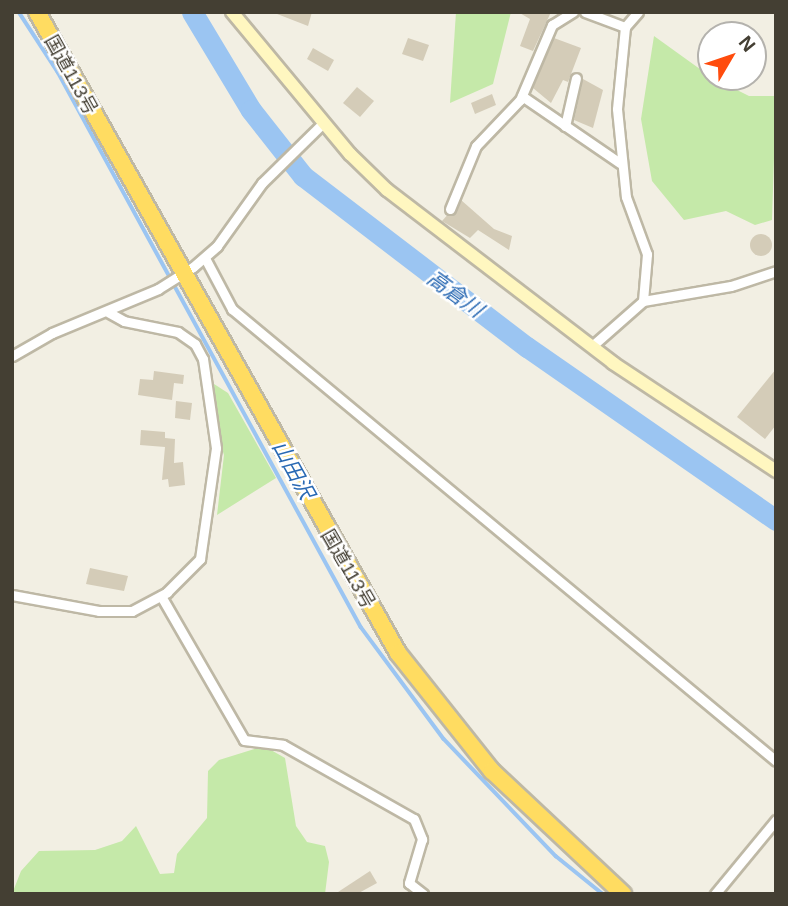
<!DOCTYPE html>
<meta charset="utf-8">
<style>
body{margin:0}
#map{position:relative;width:788px;height:906px;overflow:hidden;background:#f2efe3;font-family:Arial,"Noto Sans JP",sans-serif}
div>[style]{position:absolute}
[style*='--x']{left:calc(var(--x)*1px);top:calc(var(--y)*1px);width:calc(var(--w)*1px);rotate:calc(var(--a)*1deg)}
.green>*{inset:0;background:#c5e9a9}
.stream>*{height:3.5px;margin:-1.75px;padding:0 1.75px;transform-origin:1.75px;border-radius:1.75px;background:#9bc5f2}
.river>*{height:21px;margin:-10.5px;padding:0 10.5px;transform-origin:10.5px;border-radius:10.5px;background:#9bc5f2}
.building>*{inset:0;background:#d4ccb8}
.round{border-radius:50%}
.roads{filter:drop-shadow(2px 0 #beb8a5) drop-shadow(-2px 0 #beb8a5) drop-shadow(0 2px #beb8a5) drop-shadow(0 -2px #beb8a5)}
.street>*{height:9px;margin:-4.5px;padding:0 4.5px;transform-origin:4.5px;border-radius:4.5px;background:#fff}
.secondary>*{height:12px;margin:-6px;padding:0 6px;transform-origin:6px;border-radius:6px;background:#fff7c0}
.highway>*{height:16px;margin:-8px;padding:0 8px;transform-origin:8px;border-radius:8px;background:#ffdc61}
span{translate:-50% -50%;white-space:nowrap;text-align:center;line-height:1.15;-webkit-text-stroke:5px #fff;paint-order:stroke}
.street-label{font-size:19px;color:#443f33}
.water-label{font-size:21px;color:#2969b3;font-style:italic}
.frame{position:absolute;inset:0;border:14px solid #443f33;pointer-events:none}
.north{position:absolute;left:697px;top:21px;width:70px;height:70px;box-sizing:border-box;background:#fff;border:2px solid #b4b2ad;border-radius:50%;rotate:51deg;font-size:19px;font-weight:700;line-height:28px;text-align:center;color:#443f33}
.north::after{content:'';display:block;margin:auto;width:24px;height:32px;background:#ff4c0d;clip-path:polygon(50% 0,100% 100%,50% 72%,0 100%)}
</style>
<div id="map">
<div class="green">
<div style="clip-path:polygon(456px 12px,511px 12px,493px 84px,450px 103px)"></div>
<div style="clip-path:polygon(654px 36px,711px 77px,749px 96px,776px 96px,772px 220px,755px 225px,726px 211px,684px 220px,652px 181px,641px 119px)"></div>
<div style="clip-path:polygon(214px 384px,228px 393px,276px 478px,217px 515px,224px 455px,215px 425px)"></div>
<div style="clip-path:polygon(264px 746px,285px 758px,296px 826px,307px 842px,325px 846px,329px 862px,325px 894px,12px 894px,21px 871px,39px 851px,95px 850px,122px 841px,136px 826px,160px 874px,174px 873px,177px 854px,207px 818px,208px 771px,219px 760px)"></div>
</div>
<div class="stream">
<div style="--x:19;--y:12;--w:72;--a:57"></div>
<div style="--x:58;--y:72;--w:632;--a:61.37"></div>
<div style="--x:361;--y:627;--w:139;--a:53.5"></div>
<div style="--x:444;--y:739;--w:162;--a:46.3"></div>
<div style="--x:556;--y:856;--w:60;--a:39"></div>
</div>
<div class="river">
<div style="--x:192;--y:12;--w:114;--a:59"></div>
<div style="--x:251;--y:110;--w:84;--a:51.8"></div>
<div style="--x:303;--y:176;--w:282;--a:37.4"></div>
<div style="--x:527;--y:347;--w:303;--a:34.8"></div>
</div>
<div class="building">
<div style="clip-path:polygon(272px 12px,312px 12px,308px 26px)"></div>
<div style="clip-path:polygon(518px 12px,551px 12px,533px 51px,520px 46px,530px 19px)"></div>
<div style="clip-path:polygon(408px 38px,429px 45px,423px 61px,402px 54px)"></div>
<div style="clip-path:polygon(554px 38px,581px 48px,568px 82px,563px 80px,551px 103px,533px 88px)"></div>
<div style="clip-path:polygon(313px 48px,334px 60px,328px 71px,307px 59px)"></div>
<div style="clip-path:polygon(583px 79px,603px 90px,593px 128px,574px 120px)"></div>
<div style="clip-path:polygon(357px 87px,374px 101px,360px 117px,343px 103px)"></div>
<div style="clip-path:polygon(492px 94px,496px 105px,475px 114px,471px 103px)"></div>
<div style="clip-path:polygon(461px 200px,494px 229px,512px 236px,509px 250px,478px 230px,470px 238px,442px 221px)"></div>
<div class="round" style="left:750px;top:234px;width:22px;height:22px"></div>
<div style="clip-path:polygon(776px 369px,776px 425px,765px 439px,737px 417px)"></div>
<div style="clip-path:polygon(154px 371px,184px 375px,183px 384px,174px 383px,172px 400px,138px 395px,140px 379px,153px 380px)"></div>
<div style="clip-path:polygon(176px 401px,192px 403px,190px 420px,175px 418px)"></div>
<div style="clip-path:polygon(141px 430px,165px 432px,165px 438px,175px 439px,174px 463px,183px 462px,185px 485px,169px 487px,168px 479px,162px 480px,165px 447px,140px 445px)"></div>
<div style="clip-path:polygon(90px 568px,128px 576px,124px 591px,86px 584px)"></div>
<div style="clip-path:polygon(370px 871px,377px 883px,357px 894px,335px 894px)"></div>
</div>
<div class="roads">
<div class="street">
<div style="--x:585;--y:12;--w:43;--a:20.6"></div>
<div style="--x:638;--y:12;--w:20;--a:131"></div>
<div style="--x:625;--y:27;--w:82;--a:95.6"></div>
<div style="--x:617;--y:109;--w:88;--a:84.2"></div>
<div style="--x:626;--y:197;--w:61;--a:69.8"></div>
<div style="--x:647;--y:254;--w:47;--a:94.9"></div>
<div style="--x:522;--y:96;--w:119;--a:34.4"></div>
<div style="--x:565;--y:126;--w:49;--a:-77.1"></div>
<div style="--x:450;--y:209;--w:68;--a:-67.6"></div>
<div style="--x:476;--y:146;--w:64;--a:-46.3"></div>
<div style="--x:520;--y:100;--w:82;--a:-66.9"></div>
<div style="--x:552;--y:25;--w:25;--a:-32"></div>
<div style="--x:205;--y:258;--w:58;--a:62.1"></div>
<div style="--x:232;--y:309;--w:707;--a:39.72"></div>
<div style="--x:592;--y:346;--w:68;--a:-41.4"></div>
<div style="--x:643;--y:301;--w:89;--a:-9.7"></div>
<div style="--x:731;--y:286;--w:47;--a:-18.4"></div>
<div style="--x:12;--y:356;--w:46;--a:-29.9"></div>
<div style="--x:52;--y:333;--w:115;--a:-22.5"></div>
<div style="--x:158;--y:289;--w:41;--a:-32.2"></div>
<div style="--x:193;--y:267;--w:32;--a:-41"></div>
<div style="--x:217;--y:246;--w:77;--a:-54.5"></div>
<div style="--x:262;--y:183;--w:86;--a:-44.5"></div>
<div style="--x:12;--y:595;--w:88;--a:10.4"></div>
<div style="--x:99;--y:611;--w:33;--a:0"></div>
<div style="--x:132;--y:611;--w:40;--a:-28"></div>
<div style="--x:167;--y:592;--w:47;--a:-45"></div>
<div style="--x:200;--y:559;--w:112;--a:-81.8"></div>
<div style="--x:216;--y:448;--w:90;--a:-98.3"></div>
<div style="--x:203;--y:359;--w:17;--a:-118"></div>
<div style="--x:195;--y:344;--w:21;--a:-145"></div>
<div style="--x:178;--y:332;--w:55;--a:-168.5"></div>
<div style="--x:124;--y:321;--w:18;--a:-151"></div>
<div style="--x:161;--y:596;--w:166;--a:60"></div>
<div style="--x:244;--y:740;--w:39;--a:7"></div>
<div style="--x:283;--y:745;--w:150;--a:29.5"></div>
<div style="--x:414;--y:819;--w:22;--a:68"></div>
<div style="--x:422;--y:839;--w:46;--a:106.5"></div>
<div style="--x:409;--y:883;--w:18;--a:38"></div>
<div style="--x:715;--y:894;--w:96;--a:-50.5"></div>
</div>
<div class="secondary">
<div style="--x:232;--y:12;--w:185;--a:50.3"></div>
<div style="--x:350;--y:154;--w:52;--a:44.2"></div>
<div style="--x:387;--y:190;--w:285;--a:37.4"></div>
<div style="--x:613;--y:363;--w:196;--a:33.5"></div>
</div>
<div class="highway">
<div style="--x:37;--y:12;--w:736;--a:60.61"></div>
<div style="--x:398;--y:653;--w:151;--a:51.5"></div>
<div style="--x:492;--y:771;--w:180;--a:43.2"></div>
</div>
</div>
<div class="street-label">
<span style="left:71px;top:75px;rotate:61deg">国道113号</span>
<span style="left:348px;top:569px;rotate:60deg">国道113号</span>
</div>
<div class="water-label">
<span style="left:455px;top:294px;rotate:36deg">高倉川</span>
<span style="left:293px;top:470px;rotate:61deg">山田沢</span>
</div>
<div class="frame"></div>
<div class="north">N</div>
</div>
